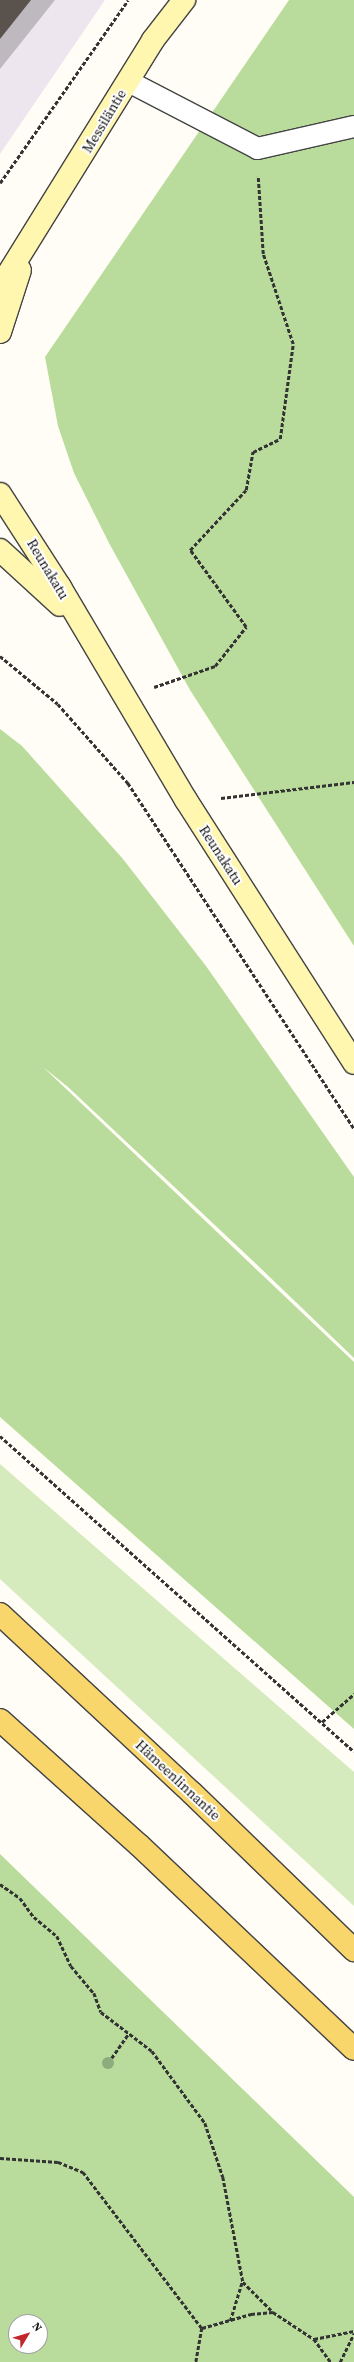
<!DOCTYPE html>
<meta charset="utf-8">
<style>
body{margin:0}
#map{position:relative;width:354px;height:2362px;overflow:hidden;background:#fffdf5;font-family:"Source Serif 4",serif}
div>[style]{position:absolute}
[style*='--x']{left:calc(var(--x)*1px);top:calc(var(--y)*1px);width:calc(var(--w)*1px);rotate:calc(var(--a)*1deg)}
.industrial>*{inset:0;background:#eee6ef}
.green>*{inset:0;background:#d5ebbd}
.forest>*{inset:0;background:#b9dc9c}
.shadow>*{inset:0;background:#0003}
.building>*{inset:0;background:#5a524d}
.path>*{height:2.5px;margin-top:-1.25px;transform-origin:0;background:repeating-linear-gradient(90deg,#333 0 4px,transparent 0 6px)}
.roads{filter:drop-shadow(1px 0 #444) drop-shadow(-1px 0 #444) drop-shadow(0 1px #444) drop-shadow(0 -1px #444)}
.lane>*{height:21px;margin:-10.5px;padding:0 10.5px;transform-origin:10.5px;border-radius:10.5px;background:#fff}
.secondary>*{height:22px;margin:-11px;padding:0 11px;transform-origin:11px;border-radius:11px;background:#fff6b0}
.primary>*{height:22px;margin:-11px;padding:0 11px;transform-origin:11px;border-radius:11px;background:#f9d66b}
.trees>*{width:12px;height:12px;margin:-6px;border-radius:50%;background:#8dad7f}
span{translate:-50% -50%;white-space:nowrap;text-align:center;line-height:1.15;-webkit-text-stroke:4px #fff;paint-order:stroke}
.street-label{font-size:14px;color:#111}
.north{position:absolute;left:8px;top:2314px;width:40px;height:40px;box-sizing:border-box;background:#fff;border:1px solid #a0a0a0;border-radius:50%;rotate:52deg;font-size:11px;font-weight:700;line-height:16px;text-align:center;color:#111}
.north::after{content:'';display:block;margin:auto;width:14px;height:18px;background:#c4262e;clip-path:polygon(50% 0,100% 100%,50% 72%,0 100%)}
</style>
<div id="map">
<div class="industrial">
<div style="clip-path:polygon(0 0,105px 0,0 154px)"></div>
</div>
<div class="green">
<div style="clip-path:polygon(0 1464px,354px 1772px,354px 1906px,0 1579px)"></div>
</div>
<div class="forest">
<div style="clip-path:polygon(289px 0,354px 0,354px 946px,190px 690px,109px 543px,74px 473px,58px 426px,45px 357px)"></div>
<div style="clip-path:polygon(0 729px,22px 746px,123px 859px,206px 966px,354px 1177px,354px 1358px,252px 1260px,68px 1087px,43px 1067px,354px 1362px,354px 1729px,0 1417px)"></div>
<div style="clip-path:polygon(evenodd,0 1854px,354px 2197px,354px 2362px,0 2362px,0 1854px,16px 2322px,40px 2322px,40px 2346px,16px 2346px,16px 2322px)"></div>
</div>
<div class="shadow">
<div style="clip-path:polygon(0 0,55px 0,0 69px)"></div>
</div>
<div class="building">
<div style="clip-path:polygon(0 0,31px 0,0 39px)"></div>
</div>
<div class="path">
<div style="--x:0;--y:183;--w:223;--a:-55"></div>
<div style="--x:0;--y:656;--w:75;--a:39.6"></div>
<div style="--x:58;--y:704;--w:106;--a:48.5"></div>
<div style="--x:128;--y:783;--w:413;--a:56.8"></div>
<div style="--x:154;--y:687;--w:65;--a:-19"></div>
<div style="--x:215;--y:666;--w:50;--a:-51.5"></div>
<div style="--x:246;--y:627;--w:95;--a:-126"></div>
<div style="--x:190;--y:550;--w:82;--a:-47"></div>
<div style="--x:246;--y:490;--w:39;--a:-80"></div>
<div style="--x:253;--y:452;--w:30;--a:-26"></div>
<div style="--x:280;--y:439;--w:96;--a:-82.2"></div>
<div style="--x:293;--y:344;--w:95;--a:-108.4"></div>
<div style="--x:263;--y:254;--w:78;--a:-93.7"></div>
<div style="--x:221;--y:798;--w:134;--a:-6.9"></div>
<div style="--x:0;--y:1436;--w:474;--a:41.7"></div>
<div style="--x:322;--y:1722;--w:43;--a:-41.2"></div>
<div style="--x:0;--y:1884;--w:24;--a:35"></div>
<div style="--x:20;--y:1898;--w:24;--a:54"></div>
<div style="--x:34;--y:1917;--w:30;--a:40"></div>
<div style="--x:57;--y:1936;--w:33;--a:65"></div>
<div style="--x:71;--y:1966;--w:35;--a:50"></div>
<div style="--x:94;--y:1993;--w:20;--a:70"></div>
<div style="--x:101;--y:2012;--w:64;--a:37.4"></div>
<div style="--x:152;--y:2051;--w:89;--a:53.6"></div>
<div style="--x:205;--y:2123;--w:57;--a:71.6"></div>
<div style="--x:223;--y:2177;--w:107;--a:79.2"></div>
<div style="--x:243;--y:2282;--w:42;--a:45"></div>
<div style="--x:273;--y:2312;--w:49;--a:33.4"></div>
<div style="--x:314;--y:2339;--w:29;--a:54"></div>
<div style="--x:108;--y:2063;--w:35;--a:-55"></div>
<div style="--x:0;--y:2158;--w:58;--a:3.9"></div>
<div style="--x:58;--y:2162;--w:27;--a:22"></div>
<div style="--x:83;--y:2172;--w:196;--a:52.7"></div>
<div style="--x:202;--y:2328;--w:35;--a:100"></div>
<div style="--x:230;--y:2321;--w:41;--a:-72.9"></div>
<div style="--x:202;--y:2328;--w:51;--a:-15.9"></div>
<div style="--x:251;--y:2314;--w:22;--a:-5"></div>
<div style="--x:314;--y:2339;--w:41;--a:-11.3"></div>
<div style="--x:340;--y:2362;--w:32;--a:-64"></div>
</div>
<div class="roads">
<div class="lane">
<div style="--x:128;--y:81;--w:145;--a:27.4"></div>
<div style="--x:257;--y:148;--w:99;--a:-12.8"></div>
</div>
<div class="secondary">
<div style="--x:0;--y:287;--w:291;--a:-58.2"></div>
<div style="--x:153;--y:40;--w:51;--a:-52.2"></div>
<div style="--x:0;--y:332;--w:65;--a:-72.1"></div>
<div style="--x:0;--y:494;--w:111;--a:57.2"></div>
<div style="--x:60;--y:587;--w:247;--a:59.4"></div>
<div style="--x:186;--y:800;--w:312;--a:57.4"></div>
<div style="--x:0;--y:550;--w:81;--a:42.5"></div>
</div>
<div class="primary">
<div style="--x:0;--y:1614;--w:262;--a:43"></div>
<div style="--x:192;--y:1793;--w:226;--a:44.1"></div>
<div style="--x:0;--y:1720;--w:187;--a:42"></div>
<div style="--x:139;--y:1845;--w:296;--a:43.5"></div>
</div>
</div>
<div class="trees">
<div style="left:108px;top:2063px"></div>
</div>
<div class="street-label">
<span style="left:104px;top:121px;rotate:-59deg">Messiläntie</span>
<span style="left:48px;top:569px;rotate:59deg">Reunakatu</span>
<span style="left:221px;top:855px;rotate:57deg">Reunakatu</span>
<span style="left:178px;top:1780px;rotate:43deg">Hämeenlinnantie</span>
</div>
<div class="north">N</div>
</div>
